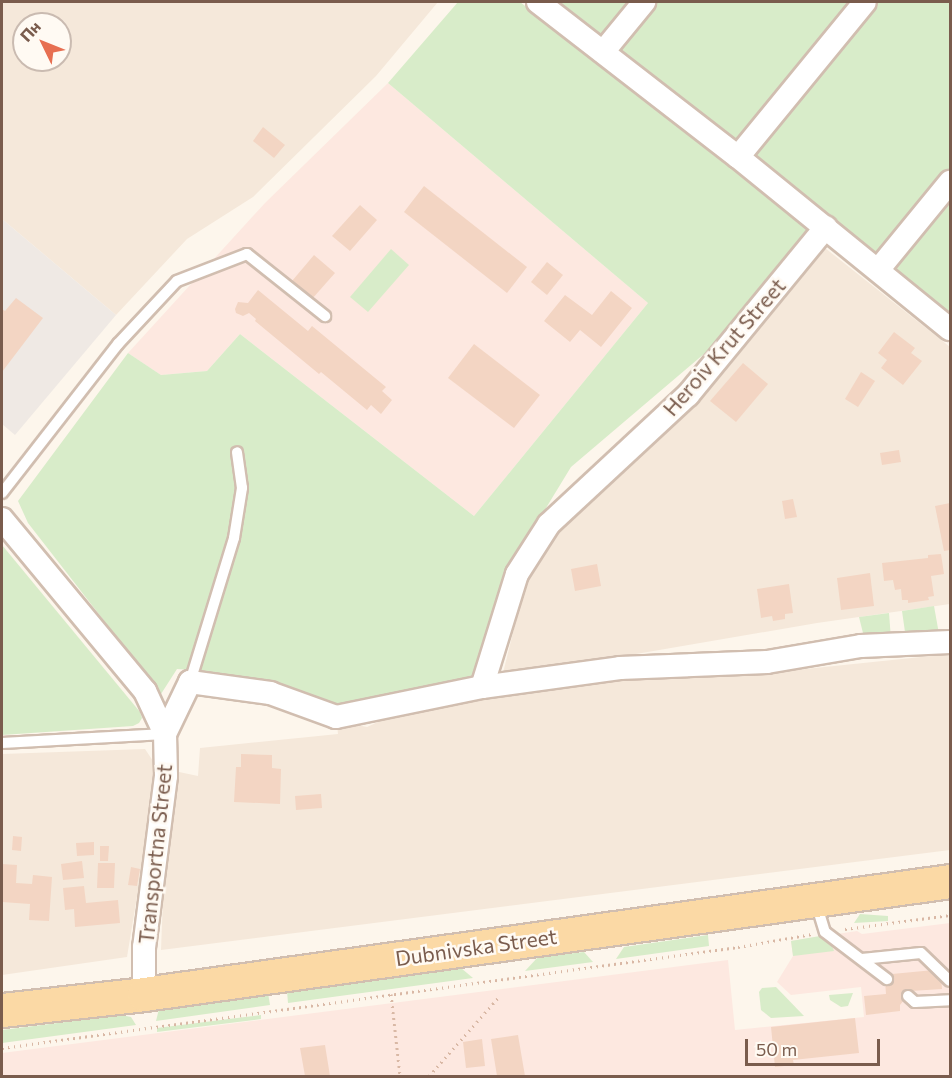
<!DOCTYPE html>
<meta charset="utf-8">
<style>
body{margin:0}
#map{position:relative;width:952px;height:1078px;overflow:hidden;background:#fdf6ec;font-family:Commissioner,sans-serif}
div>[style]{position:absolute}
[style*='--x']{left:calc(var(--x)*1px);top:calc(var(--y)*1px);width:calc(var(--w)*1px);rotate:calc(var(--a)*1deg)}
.residential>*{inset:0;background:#f5e8da}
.commercial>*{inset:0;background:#fde8e0}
.industrial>*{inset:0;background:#efe9e4}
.green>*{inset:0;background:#d8ecc9}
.building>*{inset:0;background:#f3d5c3}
.path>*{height:3px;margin-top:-1.5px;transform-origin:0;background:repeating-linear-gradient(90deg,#d9b8a5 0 1.5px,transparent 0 6px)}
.roads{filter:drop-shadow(2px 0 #d1beb0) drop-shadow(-2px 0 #d1beb0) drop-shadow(0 2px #d1beb0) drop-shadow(0 -2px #d1beb0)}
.service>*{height:10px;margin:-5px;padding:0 5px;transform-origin:5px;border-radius:5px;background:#fff}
.minor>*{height:22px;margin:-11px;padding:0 11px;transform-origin:11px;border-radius:11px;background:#fff}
.primary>*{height:33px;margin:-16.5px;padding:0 16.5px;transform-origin:16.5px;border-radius:16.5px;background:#fbd9a5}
span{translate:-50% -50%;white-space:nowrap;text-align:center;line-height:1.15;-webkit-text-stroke:5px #fffaf3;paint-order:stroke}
.street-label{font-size:21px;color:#7a5c4d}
.frame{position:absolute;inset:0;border:3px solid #7a5c4d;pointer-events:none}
.north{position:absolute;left:12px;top:12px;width:60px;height:60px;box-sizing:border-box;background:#fffaf3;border:2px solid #cabbb1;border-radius:50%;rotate:313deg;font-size:16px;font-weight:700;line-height:24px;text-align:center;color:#7a5c4d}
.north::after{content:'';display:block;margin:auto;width:21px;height:27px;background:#e76f51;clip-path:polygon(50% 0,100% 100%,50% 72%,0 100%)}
.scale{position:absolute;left:745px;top:1039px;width:135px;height:27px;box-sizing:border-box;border:3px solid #7a5c4d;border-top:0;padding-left:8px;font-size:18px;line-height:21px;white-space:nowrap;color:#7a5c4d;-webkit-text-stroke:4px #fffaf3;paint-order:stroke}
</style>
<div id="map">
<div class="residential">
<div style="clip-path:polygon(evenodd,2px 2px,438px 2px,376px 76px,253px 197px,187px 239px,116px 315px,2px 219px,2px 2px,24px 24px,60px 24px,60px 60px,24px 60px,24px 24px)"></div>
<div style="clip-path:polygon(825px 248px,950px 347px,950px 604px,817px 623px,502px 677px,526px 580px,555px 530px,697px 405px)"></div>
<div style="clip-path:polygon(950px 654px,950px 850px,161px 950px,165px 845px,179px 772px,198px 776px,200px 748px,338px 734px,337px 724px,348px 723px,367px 727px,391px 716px,542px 682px,712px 666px,728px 677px)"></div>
<div style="clip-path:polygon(145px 749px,153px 761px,156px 781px,127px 957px,2px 975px,2px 754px)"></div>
</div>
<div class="commercial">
<div style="clip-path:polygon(388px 83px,648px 303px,474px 516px,240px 334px,207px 371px,161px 375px,128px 353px,265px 203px)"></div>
<div style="clip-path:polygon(950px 923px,950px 1076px,2px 1076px,2px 1053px,728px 960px,735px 1030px,864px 1017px,861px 987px,791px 995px,777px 982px,793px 956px,791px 941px,857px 931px,862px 934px)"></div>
</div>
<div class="industrial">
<div style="clip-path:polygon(2px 219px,116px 315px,15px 435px,2px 424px)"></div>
</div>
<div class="green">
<div style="clip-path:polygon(458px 2px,520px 2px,811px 231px,718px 342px,571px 467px,510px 567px,472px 682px,339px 709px,276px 685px,205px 671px,177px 669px,161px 694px,28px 523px,18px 501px,128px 353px,161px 375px,207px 371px,240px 334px,474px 516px,648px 303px,388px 83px)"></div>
<div style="clip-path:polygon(559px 2px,950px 2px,950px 314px,889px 264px)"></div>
<div style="clip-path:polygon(391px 249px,409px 265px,368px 312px,350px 297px)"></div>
<div style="clip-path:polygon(2px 545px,140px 712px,142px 718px,139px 723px,133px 726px,2px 735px)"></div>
<div style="clip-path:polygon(934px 606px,939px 634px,906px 639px,902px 611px)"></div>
<div style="clip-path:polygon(889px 613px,891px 639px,864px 637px,859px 617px)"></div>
<div style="clip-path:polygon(860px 914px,888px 916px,888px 921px,854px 923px)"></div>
<div style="clip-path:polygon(708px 935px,709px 946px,616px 959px,624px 947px)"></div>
<div style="clip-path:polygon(820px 936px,832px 946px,834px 951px,793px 956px,791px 941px)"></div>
<div style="clip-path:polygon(584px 952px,593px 962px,525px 971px,538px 957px)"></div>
<div style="clip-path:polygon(461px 968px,473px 978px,288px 1003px,287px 991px)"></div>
<div style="clip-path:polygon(776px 987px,804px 1016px,771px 1018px,761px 1010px,759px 992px,762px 988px)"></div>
<div style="clip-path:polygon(268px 993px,270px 1005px,156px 1021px,159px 1009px)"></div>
<div style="clip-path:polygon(853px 993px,848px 1006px,841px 1007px,830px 1000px,829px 995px)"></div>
<div style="clip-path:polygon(121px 1015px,131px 1017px,136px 1025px,2px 1043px,2px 1030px)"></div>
<div style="clip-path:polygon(261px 1015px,261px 1019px,157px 1032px,157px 1028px)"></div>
</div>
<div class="building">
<div style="clip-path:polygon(263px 127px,285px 145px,274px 158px,253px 141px)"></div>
<div style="clip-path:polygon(424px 186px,527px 267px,507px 293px,404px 212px)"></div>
<div style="clip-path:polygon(360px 205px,377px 220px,350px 251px,332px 236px)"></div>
<div style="clip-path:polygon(314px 255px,335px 273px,312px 299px,292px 281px)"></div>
<div style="clip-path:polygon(547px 262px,563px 275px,547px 295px,531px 282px)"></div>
<div style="clip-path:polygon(258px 290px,308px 331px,312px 326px,386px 387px,382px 391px,392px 400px,381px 414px,371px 405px,367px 410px,321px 372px,319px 374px,255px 321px,256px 319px,249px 313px,243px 316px,236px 313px,235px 309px,238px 302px,248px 303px)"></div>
<div style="clip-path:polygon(611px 291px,632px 308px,601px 347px,580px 330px,570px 342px,544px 321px,565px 295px,592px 315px)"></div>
<div style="clip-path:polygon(16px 298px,43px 318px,2px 372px,2px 309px,5px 311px)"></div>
<div style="clip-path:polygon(894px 332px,915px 348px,911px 353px,922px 361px,903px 385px,881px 368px,887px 360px,878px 353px)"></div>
<div style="clip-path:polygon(474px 344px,540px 395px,514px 428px,448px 378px)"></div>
<div style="clip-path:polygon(743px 363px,768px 384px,736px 422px,710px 401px)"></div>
<div style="clip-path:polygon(861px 372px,875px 381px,858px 407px,845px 399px)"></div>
<div style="clip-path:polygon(899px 450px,901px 462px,882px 465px,880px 453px)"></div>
<div style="clip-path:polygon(793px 499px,797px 517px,785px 519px,782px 501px)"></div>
<div style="clip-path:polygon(950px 503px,950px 550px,944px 551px,935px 506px)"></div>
<div style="clip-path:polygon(941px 554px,944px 574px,931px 576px,934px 596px,928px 597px,929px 600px,908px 603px,908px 600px,902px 600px,901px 589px,895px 590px,893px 580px,884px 581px,882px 563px,928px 558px,928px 555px)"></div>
<div style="clip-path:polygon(597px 564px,601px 586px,575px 591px,571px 569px)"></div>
<div style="clip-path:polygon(870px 573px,874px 606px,841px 610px,837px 578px)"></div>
<div style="clip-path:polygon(789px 584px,793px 613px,785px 614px,785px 619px,773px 621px,772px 616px,761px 618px,757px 589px)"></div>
<div style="clip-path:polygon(241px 754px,272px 755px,272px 768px,281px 769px,280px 804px,234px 802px,236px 767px,241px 767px)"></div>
<div style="clip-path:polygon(321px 794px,322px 808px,296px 810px,295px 796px)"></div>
<div style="clip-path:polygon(13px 836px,22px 837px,21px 851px,12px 850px)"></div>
<div style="clip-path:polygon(94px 842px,94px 855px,77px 856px,76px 843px)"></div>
<div style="clip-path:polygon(100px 846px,109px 846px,108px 861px,100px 861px)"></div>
<div style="clip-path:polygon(82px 861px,84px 878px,63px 880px,61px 864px)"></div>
<div style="clip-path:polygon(98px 863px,115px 863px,114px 888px,97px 888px)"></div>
<div style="clip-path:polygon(2px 864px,17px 865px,16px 883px,32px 884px,33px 875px,52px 877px,49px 921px,29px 920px,30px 904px,2px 902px)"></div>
<div style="clip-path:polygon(131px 867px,140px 869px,137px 886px,128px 885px)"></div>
<div style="clip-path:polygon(84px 886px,86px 903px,118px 900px,120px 923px,75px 927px,74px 909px,65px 910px,63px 888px)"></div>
<div style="clip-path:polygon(934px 970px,941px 976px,942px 989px,911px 991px,900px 1005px,900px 1011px,866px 1015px,864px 996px,886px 994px,885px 981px,892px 974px)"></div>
<div style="clip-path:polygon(855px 1018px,859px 1053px,793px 1060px,794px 1065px,775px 1067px,771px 1027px)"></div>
<div style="clip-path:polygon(518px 1035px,525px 1076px,497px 1076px,491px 1039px)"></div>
<div style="clip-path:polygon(482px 1039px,485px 1066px,466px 1068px,463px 1042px)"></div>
<div style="clip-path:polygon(325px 1045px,330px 1076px,305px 1076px,300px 1048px)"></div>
</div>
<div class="path">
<div style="--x:845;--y:929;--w:106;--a:-7.6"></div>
<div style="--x:391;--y:994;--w:82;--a:83.7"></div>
<div style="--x:2;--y:1048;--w:743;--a:-7.81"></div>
<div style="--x:738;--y:947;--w:75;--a:-10"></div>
<div style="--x:429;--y:1076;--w:104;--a:-48.5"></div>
</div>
<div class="roads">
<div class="service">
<div style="--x:2;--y:493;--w:189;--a:-52.1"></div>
<div style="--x:118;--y:344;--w:86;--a:-46.9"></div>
<div style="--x:177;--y:281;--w:75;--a:-21.1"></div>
<div style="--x:247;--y:254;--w:100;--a:38.5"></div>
<div style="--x:190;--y:682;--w:151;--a:-73"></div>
<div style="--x:234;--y:538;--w:51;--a:-80.9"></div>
<div style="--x:242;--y:488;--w:36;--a:-98"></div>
<div style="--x:2;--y:743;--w:163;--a:-3.2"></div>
<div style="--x:816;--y:903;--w:30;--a:73"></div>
<div style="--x:825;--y:932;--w:78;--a:37.2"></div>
<div style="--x:862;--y:959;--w:59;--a:-5.8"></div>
<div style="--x:921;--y:953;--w:40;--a:44"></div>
<div style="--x:908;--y:996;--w:9;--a:41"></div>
<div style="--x:915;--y:1002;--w:35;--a:-3"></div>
</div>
<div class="minor">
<div style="--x:538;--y:2;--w:253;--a:37.8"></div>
<div style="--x:738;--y:157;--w:273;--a:39.1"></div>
<div style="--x:603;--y:52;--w:65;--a:-50.6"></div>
<div style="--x:738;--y:157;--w:200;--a:-50.7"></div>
<div style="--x:878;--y:270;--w:114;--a:-50.7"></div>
<div style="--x:2;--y:519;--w:224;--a:50.3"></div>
<div style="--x:145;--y:691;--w:47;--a:65.1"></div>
<div style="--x:165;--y:734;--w:42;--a:88.6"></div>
<div style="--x:166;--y:776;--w:172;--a:97.3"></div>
<div style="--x:144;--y:947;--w:47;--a:90"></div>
<div style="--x:482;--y:687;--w:118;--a:-72.8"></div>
<div style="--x:517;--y:574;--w:59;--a:-57.4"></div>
<div style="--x:549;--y:524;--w:190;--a:-42.9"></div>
<div style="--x:688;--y:395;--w:217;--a:-50.6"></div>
<div style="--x:165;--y:734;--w:58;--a:-64.3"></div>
<div style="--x:190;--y:682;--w:81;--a:7.8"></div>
<div style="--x:270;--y:693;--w:70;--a:20"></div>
<div style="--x:336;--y:717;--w:149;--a:-11.6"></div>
<div style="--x:482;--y:687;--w:139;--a:-7.8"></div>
<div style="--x:620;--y:668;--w:147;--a:-2.3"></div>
<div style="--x:767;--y:662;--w:95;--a:-9.7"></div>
<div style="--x:861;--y:646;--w:89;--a:-2.6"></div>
</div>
<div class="primary">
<div style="--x:2;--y:1010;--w:143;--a:-6.4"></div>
<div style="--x:144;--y:994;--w:814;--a:-7.98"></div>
</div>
</div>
<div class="street-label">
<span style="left:724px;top:347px;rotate:-49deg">Heroiv Krut Street</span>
<span style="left:155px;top:854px;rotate:-84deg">Transportna Street</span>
<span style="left:476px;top:947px;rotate:-8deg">Dubnivska Street</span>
</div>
<div class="frame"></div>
<div class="north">Пн</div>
<div class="scale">50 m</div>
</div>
